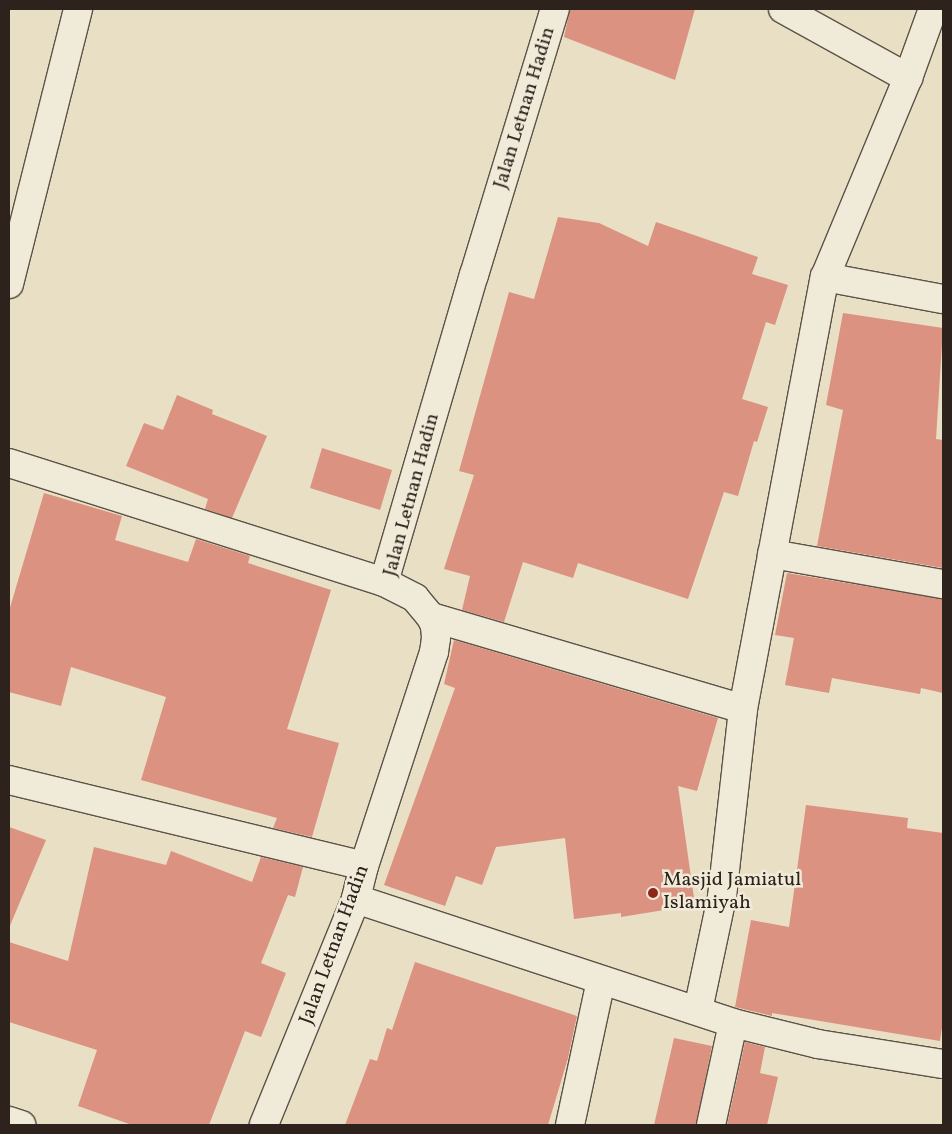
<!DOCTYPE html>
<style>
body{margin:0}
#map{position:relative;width:952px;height:1134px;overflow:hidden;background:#e8dfc5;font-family:Vollkorn,serif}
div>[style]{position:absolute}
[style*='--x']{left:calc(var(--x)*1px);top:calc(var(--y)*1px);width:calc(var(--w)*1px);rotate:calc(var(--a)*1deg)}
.building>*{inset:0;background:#db9281}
.roads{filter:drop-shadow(1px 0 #5c5246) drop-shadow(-1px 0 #5c5246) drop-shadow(0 1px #5c5246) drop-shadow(0 -1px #5c5246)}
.minor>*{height:28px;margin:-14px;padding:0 14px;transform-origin:14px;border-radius:14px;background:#f0ead9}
.dots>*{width:14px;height:14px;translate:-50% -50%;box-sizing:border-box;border:2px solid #f0ead9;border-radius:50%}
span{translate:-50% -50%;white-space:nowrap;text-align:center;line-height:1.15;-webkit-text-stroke:5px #f0ead9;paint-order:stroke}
.street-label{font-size:20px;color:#2e231c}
.poi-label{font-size:20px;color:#2e231c}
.left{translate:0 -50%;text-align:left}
.frame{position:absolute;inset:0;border:10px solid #2e231c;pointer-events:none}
</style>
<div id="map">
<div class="building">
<div style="clip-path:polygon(570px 9px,695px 9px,675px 80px,564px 37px)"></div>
<div style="clip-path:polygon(558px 217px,599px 223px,648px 246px,656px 222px,758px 257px,752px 274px,788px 285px,775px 325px,766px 322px,742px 399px,768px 407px,757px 442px,754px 441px,738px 496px,724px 492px,688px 599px,578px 563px,573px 578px,523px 562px,504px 622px,462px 610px,470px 576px,444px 569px,474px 475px,459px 471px,509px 292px,534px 299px)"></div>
<div style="clip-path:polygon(843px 313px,943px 328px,936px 439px,943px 440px,943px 568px,817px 546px,843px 410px,826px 405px)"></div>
<div style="clip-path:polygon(177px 395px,213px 410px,212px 414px,267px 436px,232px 518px,205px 509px,208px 499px,126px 466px,144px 423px,163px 430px)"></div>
<div style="clip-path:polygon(322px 448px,392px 470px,380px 510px,310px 488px)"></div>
<div style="clip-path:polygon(44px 493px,122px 516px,115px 540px,188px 562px,196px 539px,250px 556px,248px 563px,331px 590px,287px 729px,339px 743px,312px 837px,273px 828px,277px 818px,141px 780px,166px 697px,71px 667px,61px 706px,9px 692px,9px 611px)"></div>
<div style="clip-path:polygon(787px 573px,943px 599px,943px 693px,921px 688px,920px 694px,832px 678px,829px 693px,785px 685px,794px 638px,775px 635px)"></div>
<div style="clip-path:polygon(454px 640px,718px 718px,697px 791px,678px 786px,695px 905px,621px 917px,621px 913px,574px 919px,565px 838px,496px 847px,482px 885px,456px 876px,445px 906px,384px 885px,455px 688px,444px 684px)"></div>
<div style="clip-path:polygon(806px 805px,908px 818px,907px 828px,943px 833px,943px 1021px,940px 1041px,772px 1013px,772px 1016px,735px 1007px,751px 920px,789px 927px)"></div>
<div style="clip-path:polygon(9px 827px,46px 840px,9px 928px)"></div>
<div style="clip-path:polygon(94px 847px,166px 865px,171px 851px,252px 882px,261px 857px,303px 867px,295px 897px,288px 895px,261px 963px,286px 973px,261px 1037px,245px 1031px,209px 1125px,132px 1125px,78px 1106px,97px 1050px,9px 1022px,9px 942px,68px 961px)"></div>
<div style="clip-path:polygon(415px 962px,577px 1016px,568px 1058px,548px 1125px,345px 1125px,370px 1059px,377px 1061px,387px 1028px,392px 1030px)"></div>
<div style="clip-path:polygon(674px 1038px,712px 1046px,696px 1125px,654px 1125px)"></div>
<div style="clip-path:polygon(745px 1042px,765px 1047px,760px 1073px,778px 1077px,767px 1125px,727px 1125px)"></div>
</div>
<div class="roads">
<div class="minor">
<div style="--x:783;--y:9;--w:143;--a:28.9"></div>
<div style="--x:825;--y:277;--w:120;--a:10.6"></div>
<div style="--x:9;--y:284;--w:284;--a:-75.9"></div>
<div style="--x:9;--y:463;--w:393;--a:17.6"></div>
<div style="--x:384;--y:582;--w:35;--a:27"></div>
<div style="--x:415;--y:598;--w:25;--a:50"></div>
<div style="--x:431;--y:617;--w:10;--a:66"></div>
<div style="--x:435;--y:626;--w:12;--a:85"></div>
<div style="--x:436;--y:638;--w:14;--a:98"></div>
<div style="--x:434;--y:652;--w:225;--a:108.1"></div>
<div style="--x:364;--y:866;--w:34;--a:104"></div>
<div style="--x:356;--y:899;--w:244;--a:112.2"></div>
<div style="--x:772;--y:554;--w:174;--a:10"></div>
<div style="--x:384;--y:582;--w:320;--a:-73.7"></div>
<div style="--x:474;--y:275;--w:278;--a:-73.1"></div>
<div style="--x:431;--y:617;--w:325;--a:16.4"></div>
<div style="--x:9;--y:780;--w:365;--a:13.6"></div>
<div style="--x:356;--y:899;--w:397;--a:18.2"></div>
<div style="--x:733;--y:1023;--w:88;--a:13.9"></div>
<div style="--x:818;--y:1044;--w:127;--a:9.1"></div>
<div style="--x:698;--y:1010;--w:116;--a:-78"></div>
<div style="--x:722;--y:897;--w:189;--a:-83.6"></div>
<div style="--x:743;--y:709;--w:440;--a:-79.3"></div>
<div style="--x:825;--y:277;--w:216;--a:-67.4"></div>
<div style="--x:908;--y:78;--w:73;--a:-70.1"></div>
<div style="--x:9;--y:1121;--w:13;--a:18"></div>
<div style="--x:570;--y:1125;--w:147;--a:-77.9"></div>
<div style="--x:711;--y:1125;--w:104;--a:-77.8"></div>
</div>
</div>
<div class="dots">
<div style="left:653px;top:893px;background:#8f2418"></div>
</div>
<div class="street-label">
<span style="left:525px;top:108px;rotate:-73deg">Jalan Letnan Hadin</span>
<span style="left:412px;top:495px;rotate:-75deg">Jalan Letnan Hadin</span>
<span style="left:335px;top:945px;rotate:-70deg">Jalan Letnan Hadin</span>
</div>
<div class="poi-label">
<span class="left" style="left:663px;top:892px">Masjid Jamiatul<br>Islamiyah</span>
</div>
<div class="frame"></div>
</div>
